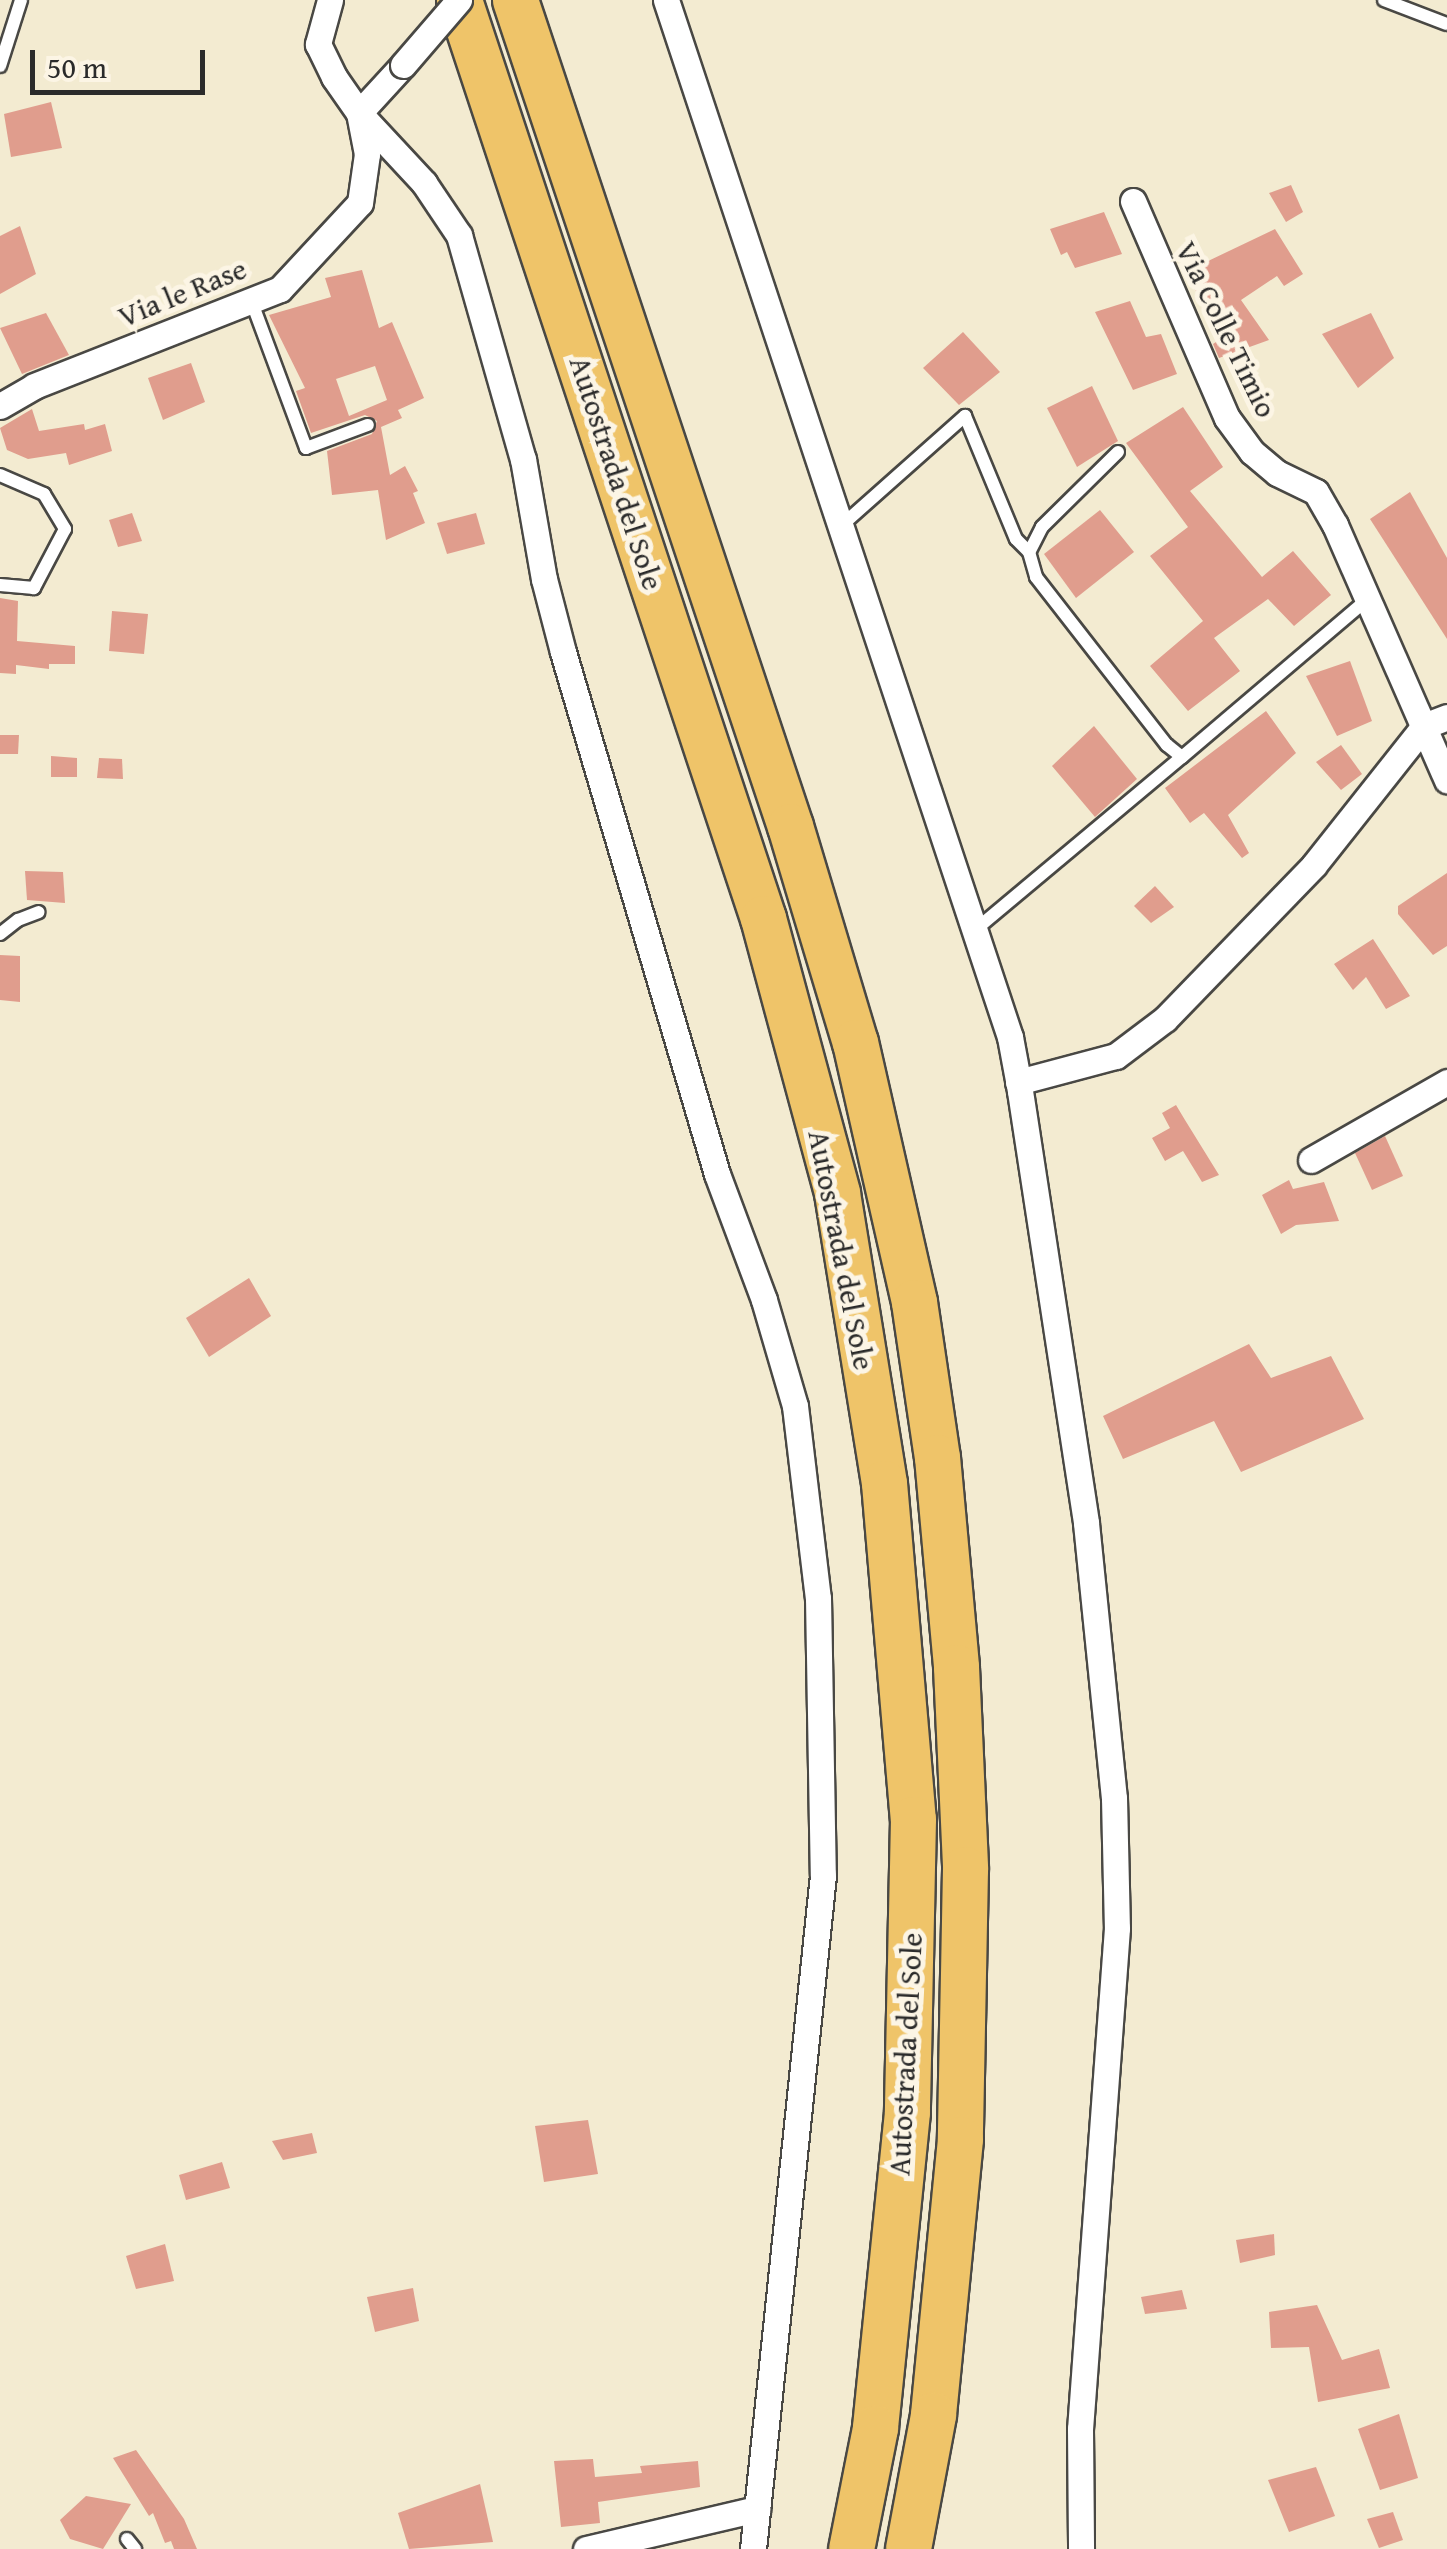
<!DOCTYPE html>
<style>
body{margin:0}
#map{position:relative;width:1447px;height:2549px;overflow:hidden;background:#f3ebd1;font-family:"Gentium Book Plus",serif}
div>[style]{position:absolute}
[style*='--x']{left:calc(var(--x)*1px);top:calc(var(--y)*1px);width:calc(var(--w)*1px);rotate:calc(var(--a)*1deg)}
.building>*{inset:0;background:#e09d8d}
.roads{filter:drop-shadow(2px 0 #494844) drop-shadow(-2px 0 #494844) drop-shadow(0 2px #494844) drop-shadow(0 -2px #494844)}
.lane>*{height:12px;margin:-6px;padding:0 6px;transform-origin:6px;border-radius:6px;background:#fff}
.street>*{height:25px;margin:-12.5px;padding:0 12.5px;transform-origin:12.5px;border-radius:12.5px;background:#fff}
.highway>*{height:45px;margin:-22.5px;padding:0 22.5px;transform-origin:22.5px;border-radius:22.5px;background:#efc469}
.bridges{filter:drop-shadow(2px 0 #494844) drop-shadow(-2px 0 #494844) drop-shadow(0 2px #494844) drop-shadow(0 -2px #494844)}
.street-bridge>*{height:25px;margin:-12.5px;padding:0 12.5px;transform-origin:12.5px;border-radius:12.5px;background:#fff}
span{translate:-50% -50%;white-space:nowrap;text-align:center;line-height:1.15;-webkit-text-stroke:10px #fcf5e5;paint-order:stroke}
.street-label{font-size:30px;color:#2b2b2b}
.scale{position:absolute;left:30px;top:50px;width:175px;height:45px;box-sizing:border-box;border:5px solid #2b2b2b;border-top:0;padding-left:12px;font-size:30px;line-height:35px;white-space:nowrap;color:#2b2b2b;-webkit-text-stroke:8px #fcf5e5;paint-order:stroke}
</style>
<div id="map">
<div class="building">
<div style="clip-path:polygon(51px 102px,62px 148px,11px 157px,4px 114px)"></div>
<div style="clip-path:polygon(1291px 185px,1303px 212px,1286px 222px,1269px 193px)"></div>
<div style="clip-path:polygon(1104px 212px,1122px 254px,1075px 268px,1067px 252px,1061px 255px,1050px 229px)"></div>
<div style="clip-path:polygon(20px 226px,36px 274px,0 294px,0 236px)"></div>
<div style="clip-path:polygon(1275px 229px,1303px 274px,1284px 286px,1277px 276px,1241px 300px,1269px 340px,1219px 358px,1213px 344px,1227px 335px,1183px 273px)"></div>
<div style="clip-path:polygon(evenodd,362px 270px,379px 328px,392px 322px,424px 398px,398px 410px,402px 418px,381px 427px,390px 475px,405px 466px,418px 491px,413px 493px,425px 523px,386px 540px,378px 490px,332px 495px,327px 451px,372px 434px,377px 421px,365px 415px,311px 433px,296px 391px,305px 388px,269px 315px,331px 297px,325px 278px,362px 270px,375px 366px,387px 400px,349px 416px,336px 379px,375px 366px)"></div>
<div style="clip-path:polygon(1130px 301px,1146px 337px,1161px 334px,1177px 374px,1133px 390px,1095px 312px)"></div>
<div style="clip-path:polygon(46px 313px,69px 355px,22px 374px,0 328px)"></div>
<div style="clip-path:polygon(1371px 313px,1394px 358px,1358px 388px,1322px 334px)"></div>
<div style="clip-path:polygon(963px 332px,1000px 372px,959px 405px,923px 368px)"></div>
<div style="clip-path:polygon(191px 363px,205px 402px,163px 420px,148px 378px)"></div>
<div style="clip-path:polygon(1092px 386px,1118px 441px,1077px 467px,1047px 408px)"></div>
<div style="clip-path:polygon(1183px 407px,1223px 467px,1190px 491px,1262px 577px,1293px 551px,1331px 595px,1294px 626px,1268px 599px,1214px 638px,1240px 671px,1188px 711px,1150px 666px,1203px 621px,1150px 556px,1188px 527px,1126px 443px)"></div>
<div style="clip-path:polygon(32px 409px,39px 431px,84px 424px,85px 430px,105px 424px,112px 451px,69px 465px,66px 453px,28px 459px,7px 450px,0 428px)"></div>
<div style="clip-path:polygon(1410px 492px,1447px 558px,1447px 639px,1370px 519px)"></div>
<div style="clip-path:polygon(1100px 510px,1134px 552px,1076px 598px,1044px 554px)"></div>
<div style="clip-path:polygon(132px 513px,142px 541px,118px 547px,109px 520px)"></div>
<div style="clip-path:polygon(476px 513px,485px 544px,447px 554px,437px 523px)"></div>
<div style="clip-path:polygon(0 598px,18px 601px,17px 641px,75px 646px,75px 664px,49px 664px,49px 669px,16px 665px,16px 674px,0 673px)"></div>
<div style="clip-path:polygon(112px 611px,148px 614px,144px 654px,109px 651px)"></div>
<div style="clip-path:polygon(1350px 661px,1372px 721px,1337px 736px,1306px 676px)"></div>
<div style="clip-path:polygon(1266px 711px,1296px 753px,1228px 815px,1249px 853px,1242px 858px,1204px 813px,1190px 823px,1165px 788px)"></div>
<div style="clip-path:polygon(1094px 726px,1137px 779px,1095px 817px,1052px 766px)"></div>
<div style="clip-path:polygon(0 735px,19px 735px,18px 754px,0 754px)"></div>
<div style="clip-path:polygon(1341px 745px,1362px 774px,1341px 790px,1316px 762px)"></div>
<div style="clip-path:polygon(51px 756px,77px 758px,77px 777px,51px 777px)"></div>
<div style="clip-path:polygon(99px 758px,122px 759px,123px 779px,97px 778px)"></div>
<div style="clip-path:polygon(25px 871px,63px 872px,65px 903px,27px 900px)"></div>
<div style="clip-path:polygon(1447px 873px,1447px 946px,1433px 955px,1398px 914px,1398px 906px)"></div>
<div style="clip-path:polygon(1155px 886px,1174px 907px,1151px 923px,1134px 906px)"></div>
<div style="clip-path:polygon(1373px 939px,1410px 996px,1386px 1009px,1366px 977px,1353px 990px,1334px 964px)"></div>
<div style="clip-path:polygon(0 955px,20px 956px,20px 1002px,0 1000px)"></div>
<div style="clip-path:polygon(1176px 1105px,1185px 1120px,1219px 1175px,1202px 1182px,1183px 1151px,1165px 1161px,1152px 1138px,1170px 1128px,1162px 1113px)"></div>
<div style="clip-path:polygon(1385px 1136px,1403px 1176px,1372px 1190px,1355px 1153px)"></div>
<div style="clip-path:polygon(1289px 1180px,1293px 1189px,1324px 1182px,1339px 1221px,1296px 1225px,1281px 1234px,1262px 1195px)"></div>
<div style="clip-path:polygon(249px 1278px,271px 1316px,209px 1357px,186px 1318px)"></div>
<div style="clip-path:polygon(1249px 1344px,1271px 1378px,1331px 1356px,1364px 1419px,1241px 1472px,1214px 1421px,1123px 1459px,1103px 1416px)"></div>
<div style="clip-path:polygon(588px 2120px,598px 2174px,544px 2182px,535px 2126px)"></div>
<div style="clip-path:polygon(312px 2133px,317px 2153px,283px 2160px,272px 2141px)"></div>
<div style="clip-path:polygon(222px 2162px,230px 2188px,186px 2200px,179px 2175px)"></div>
<div style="clip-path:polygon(1274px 2234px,1275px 2255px,1240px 2263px,1236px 2240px)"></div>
<div style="clip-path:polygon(165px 2244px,174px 2281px,136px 2289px,126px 2256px)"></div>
<div style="clip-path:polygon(413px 2288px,419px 2321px,375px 2332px,367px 2297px)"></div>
<div style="clip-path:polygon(1182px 2290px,1187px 2309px,1145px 2314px,1141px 2297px)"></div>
<div style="clip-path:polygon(1317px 2305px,1342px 2360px,1379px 2349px,1390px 2388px,1318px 2402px,1309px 2347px,1271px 2348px,1269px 2312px)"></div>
<div style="clip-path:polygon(1399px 2414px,1418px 2478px,1380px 2490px,1358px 2429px)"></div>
<div style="clip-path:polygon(136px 2450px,184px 2519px,197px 2549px,174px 2549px,171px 2541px,165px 2543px,153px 2513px,149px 2516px,113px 2458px)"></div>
<div style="clip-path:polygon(593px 2459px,595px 2477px,642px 2473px,640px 2466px,698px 2461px,700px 2487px,598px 2502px,600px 2523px,561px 2527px,554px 2461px)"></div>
<div style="clip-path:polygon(1316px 2467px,1335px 2516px,1289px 2532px,1268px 2480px)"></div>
<div style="clip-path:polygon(480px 2484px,493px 2542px,409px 2549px,398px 2513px)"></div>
<div style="clip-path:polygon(86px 2496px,131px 2504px,103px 2549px,70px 2539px,60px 2520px)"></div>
<div style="clip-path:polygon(1393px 2512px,1403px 2540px,1379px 2548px,1367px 2519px)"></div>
</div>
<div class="roads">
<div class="lane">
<div style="--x:1384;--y:0;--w:67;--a:20.9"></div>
<div style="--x:0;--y:66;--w:69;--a:-72.3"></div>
<div style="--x:251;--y:300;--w:158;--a:69.6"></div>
<div style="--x:306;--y:448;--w:66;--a:-20.4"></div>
<div style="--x:1118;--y:452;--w:107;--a:135.4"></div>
<div style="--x:1042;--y:527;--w:28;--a:117"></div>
<div style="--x:1029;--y:552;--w:26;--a:74"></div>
<div style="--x:1036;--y:577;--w:213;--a:52.1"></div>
<div style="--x:1167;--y:745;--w:19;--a:39"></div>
<div style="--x:1182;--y:757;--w:245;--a:-40.4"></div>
<div style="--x:0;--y:475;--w:48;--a:23.4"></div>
<div style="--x:44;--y:494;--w:41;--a:59"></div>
<div style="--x:65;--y:529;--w:67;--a:117.7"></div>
<div style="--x:34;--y:588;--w:34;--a:-175"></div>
<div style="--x:841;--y:526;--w:166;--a:-41.6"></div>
<div style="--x:965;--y:416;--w:133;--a:67.5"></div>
<div style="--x:1016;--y:539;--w:18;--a:45"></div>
<div style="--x:975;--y:930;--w:270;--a:-39.9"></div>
<div style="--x:0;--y:934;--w:23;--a:-38"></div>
<div style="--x:18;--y:920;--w:22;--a:-21"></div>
<div style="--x:127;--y:2539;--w:13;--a:51"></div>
</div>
<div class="street">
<div style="--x:330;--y:0;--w:46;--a:105.3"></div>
<div style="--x:318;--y:44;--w:37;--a:64"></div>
<div style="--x:334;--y:77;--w:44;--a:55.2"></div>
<div style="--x:359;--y:113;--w:96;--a:47.1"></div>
<div style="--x:424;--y:183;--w:63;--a:56.1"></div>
<div style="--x:459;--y:235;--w:233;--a:74.1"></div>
<div style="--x:523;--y:459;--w:122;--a:80.1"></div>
<div style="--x:544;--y:579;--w:75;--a:75.4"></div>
<div style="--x:563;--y:652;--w:544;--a:73.56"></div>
<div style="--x:717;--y:1174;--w:134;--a:69.5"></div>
<div style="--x:764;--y:1300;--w:110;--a:73.7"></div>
<div style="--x:795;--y:1406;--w:193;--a:83.2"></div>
<div style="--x:818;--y:1598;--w:277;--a:89"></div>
<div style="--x:823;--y:1875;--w:678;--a:95.93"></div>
<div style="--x:666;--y:0;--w:1093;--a:71.65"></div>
<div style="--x:1010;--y:1037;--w:55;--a:79.5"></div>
<div style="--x:1020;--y:1091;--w:437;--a:81.3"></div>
<div style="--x:1086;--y:1523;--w:276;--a:84.2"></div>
<div style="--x:1114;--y:1798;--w:130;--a:88.7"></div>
<div style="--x:1117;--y:1928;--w:502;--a:94.22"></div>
<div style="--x:1080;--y:2429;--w:120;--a:89.5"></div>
<div style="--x:359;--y:113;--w:65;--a:-47.5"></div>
<div style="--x:1133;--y:201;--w:236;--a:66.6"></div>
<div style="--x:1227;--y:418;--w:42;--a:53.7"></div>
<div style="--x:1252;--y:452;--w:33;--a:40"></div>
<div style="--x:1277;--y:473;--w:43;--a:26"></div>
<div style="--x:1316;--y:492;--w:38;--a:60"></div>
<div style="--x:1335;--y:525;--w:279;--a:66.3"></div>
<div style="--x:0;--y:406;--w:39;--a:-30"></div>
<div style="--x:34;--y:386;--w:264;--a:-21.5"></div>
<div style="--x:280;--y:289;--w:117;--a:-47.1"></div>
<div style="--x:360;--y:203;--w:49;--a:-81.9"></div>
<div style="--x:367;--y:154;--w:42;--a:-101"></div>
<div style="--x:1018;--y:1082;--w:101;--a:-14.9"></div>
<div style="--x:1116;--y:1056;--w:61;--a:-37.1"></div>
<div style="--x:1165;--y:1019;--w:214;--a:-45.9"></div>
<div style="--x:1314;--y:865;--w:177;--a:-51.6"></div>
<div style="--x:1424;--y:726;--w:25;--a:-21"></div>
<div style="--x:1311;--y:1160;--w:157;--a:-29.8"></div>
<div style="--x:586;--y:2549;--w:176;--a:-13.2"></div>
</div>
<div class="highway">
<div style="--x:459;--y:0;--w:967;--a:71.68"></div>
<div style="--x:763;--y:918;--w:285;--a:74.9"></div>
<div style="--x:837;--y:1193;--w:294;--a:80.8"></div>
<div style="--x:884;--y:1483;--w:337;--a:85.1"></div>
<div style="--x:913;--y:1819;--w:293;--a:91.2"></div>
<div style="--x:907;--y:2112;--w:318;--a:95.8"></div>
<div style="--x:875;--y:2428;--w:123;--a:101.2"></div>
<div style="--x:515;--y:0;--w:871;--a:71.59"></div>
<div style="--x:790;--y:826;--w:226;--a:73.3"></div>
<div style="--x:855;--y:1042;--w:267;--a:77.2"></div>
<div style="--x:914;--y:1302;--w:157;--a:81.6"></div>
<div style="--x:937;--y:1457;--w:211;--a:84.8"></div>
<div style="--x:956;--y:1667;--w:202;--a:87.4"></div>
<div style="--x:965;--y:1869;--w:270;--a:91.1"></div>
<div style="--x:960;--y:2139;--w:277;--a:95.6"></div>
<div style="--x:933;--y:2415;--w:136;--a:100.6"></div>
</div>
</div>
<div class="bridges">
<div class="street-bridge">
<div style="--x:403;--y:65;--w:86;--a:-49.3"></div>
</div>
</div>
<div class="street-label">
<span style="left:182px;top:292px;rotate:-22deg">Via le Rase</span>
<span style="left:1227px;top:329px;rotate:64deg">Via Colle Timio</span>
<span style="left:617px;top:473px;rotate:72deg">Autostrada del Sole</span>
<span style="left:842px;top:1250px;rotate:79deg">Autostrada del Sole</span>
<span style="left:905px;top:2054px;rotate:-87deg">Autostrada del Sole</span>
</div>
<div class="scale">50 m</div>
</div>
